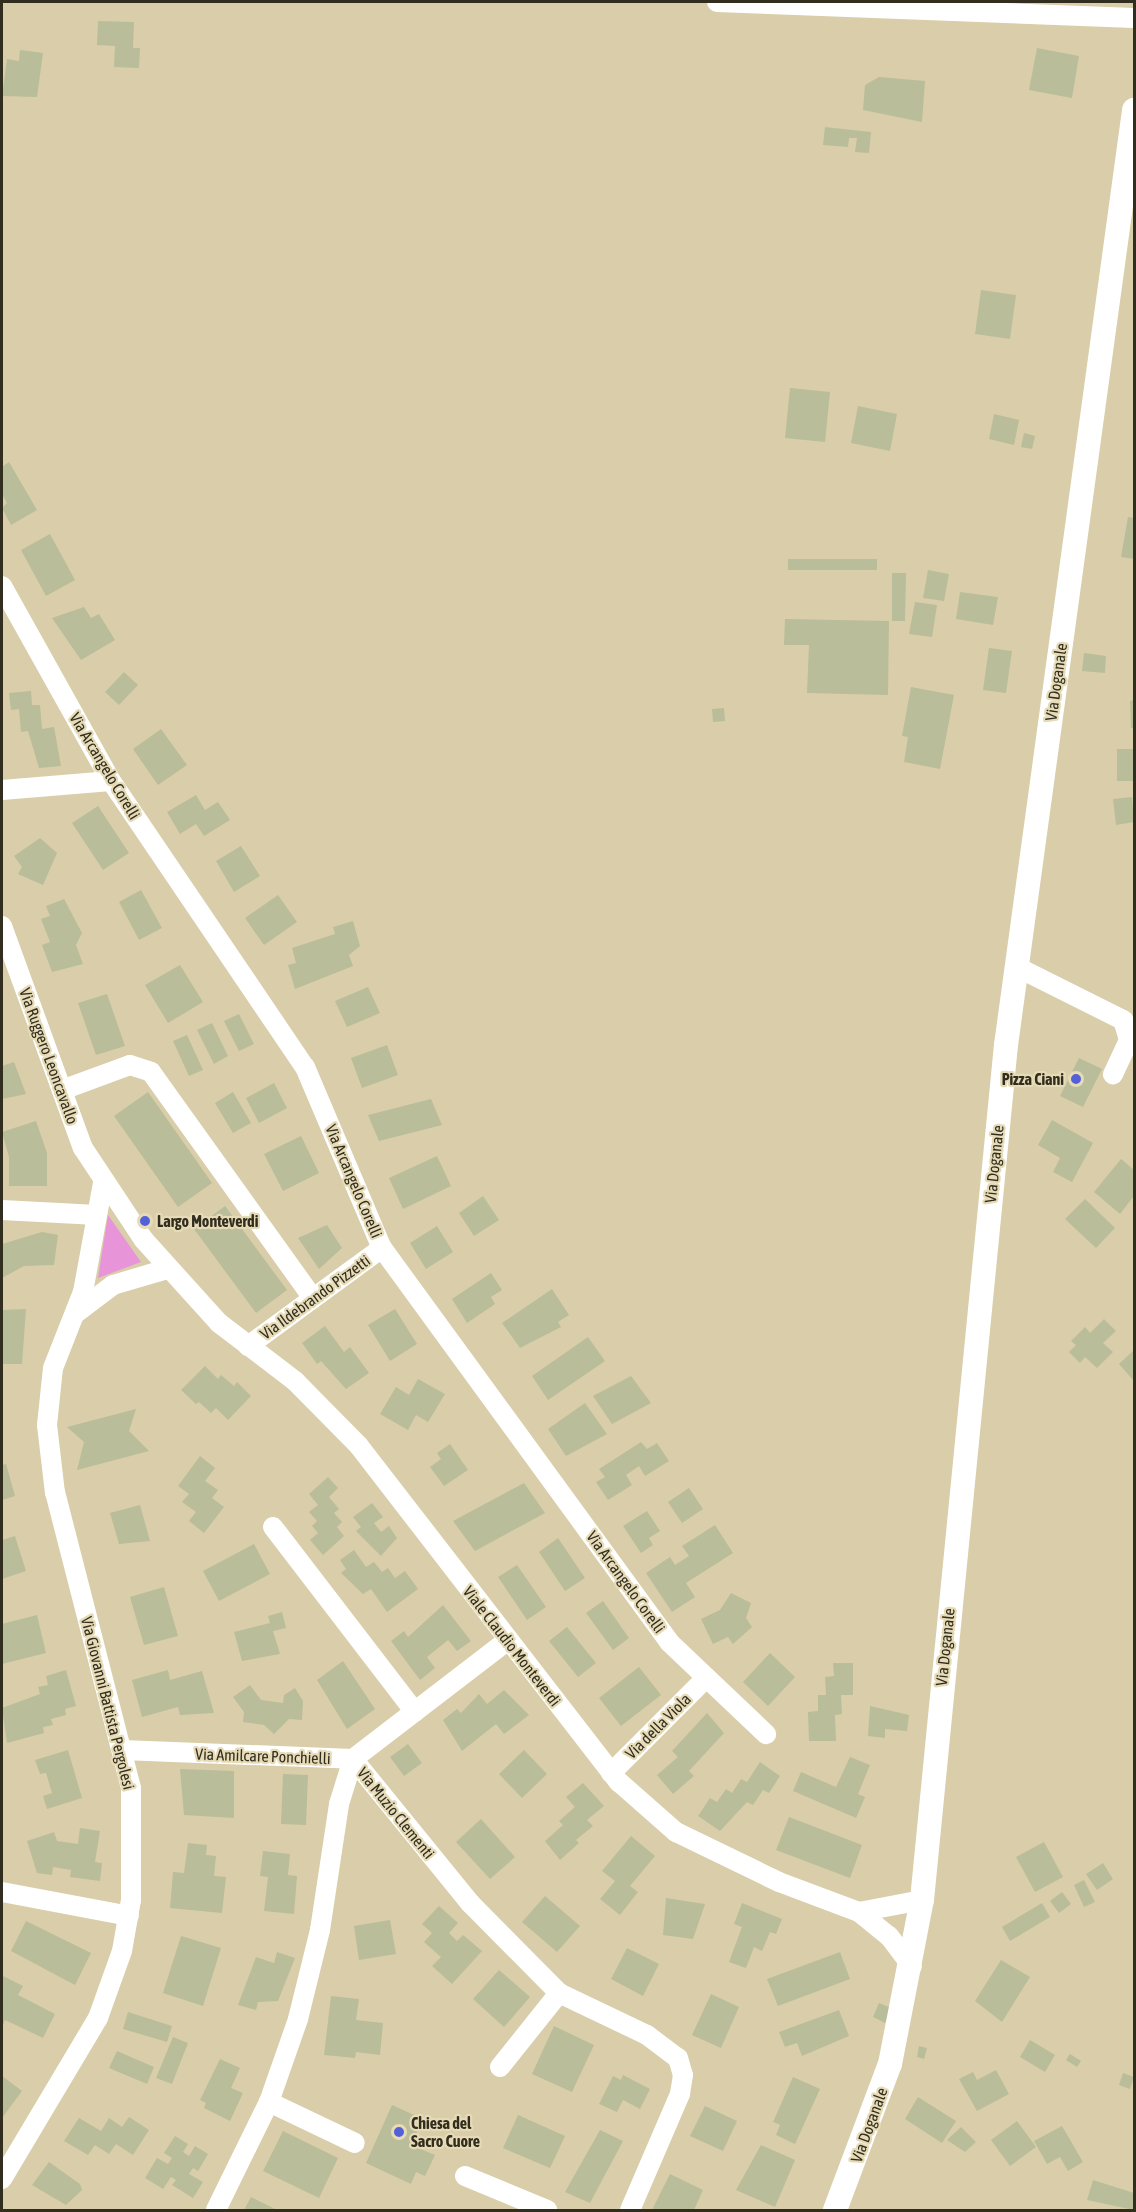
<!DOCTYPE html>
<style>
body{margin:0}
#map{position:relative;width:1136px;height:2212px;overflow:hidden;background:#d9cea9;font-family:"Asap Condensed",sans-serif}
div>[style]{position:absolute}
[style*='--x']{left:calc(var(--x)*1px);top:calc(var(--y)*1px);width:calc(var(--w)*1px);rotate:calc(var(--a)*1deg)}
.green>*{inset:0;background:#e794d8}
.building>*{inset:0;background:#b9bd99}
.minor>*{height:20px;margin:-10px;padding:0 10px;transform-origin:10px;border-radius:10px;background:#fff}
.major>*{height:24px;margin:-12px;padding:0 12px;transform-origin:12px;border-radius:12px;background:#fff}
.dots>*{width:16px;height:16px;translate:-50% -50%;box-sizing:border-box;border:3px solid #e6dbb6;border-radius:50%}
span{translate:-50% -50%;white-space:nowrap;text-align:center;line-height:1.15;-webkit-text-stroke:4.5px #e6dbb6;paint-order:stroke}
.street-label{font-size:16px;color:#312d1f}
.poi-label{font-size:16px;color:#312d1f;font-weight:700}
.right{translate:-100% -50%;text-align:right}
.left{translate:0 -50%;text-align:left}
.frame{position:absolute;inset:0;border:3px solid #312d1f;pointer-events:none}
</style>
<div id="map">
<div class="green">
<div style="clip-path:polygon(108px 1215px,141px 1262px,98px 1278px)"></div>
</div>
<div class="building">
<div style="clip-path:polygon(98px 21px,134px 22px,133px 48px,140px 48px,139px 68px,114px 67px,115px 46px,97px 45px)"></div>
<div style="clip-path:polygon(1037px 48px,1079px 56px,1072px 98px,1029px 90px)"></div>
<div style="clip-path:polygon(20px 50px,43px 53px,37px 97px,2px 96px,7px 59px,19px 61px)"></div>
<div style="clip-path:polygon(879px 77px,925px 81px,922px 122px,863px 110px,865px 85px)"></div>
<div style="clip-path:polygon(825px 127px,871px 132px,869px 153px,855px 152px,857px 138px,849px 138px,848px 147px,823px 145px)"></div>
<div style="clip-path:polygon(981px 290px,1016px 295px,1010px 339px,975px 334px)"></div>
<div style="clip-path:polygon(790px 388px,830px 392px,825px 442px,785px 438px)"></div>
<div style="clip-path:polygon(858px 406px,897px 414px,890px 451px,851px 443px)"></div>
<div style="clip-path:polygon(994px 414px,1019px 420px,1014px 445px,989px 439px)"></div>
<div style="clip-path:polygon(1024px 433px,1035px 436px,1032px 449px,1021px 447px)"></div>
<div style="clip-path:polygon(9px 462px,37px 510px,11px 525px,2px 508px,7px 503px,2px 494px,2px 467px)"></div>
<div style="clip-path:polygon(1128px 517px,1134px 518px,1134px 559px,1121px 557px)"></div>
<div style="clip-path:polygon(50px 534px,75px 580px,46px 596px,21px 550px)"></div>
<div style="clip-path:polygon(788px 559px,877px 559px,877px 570px,788px 570px)"></div>
<div style="clip-path:polygon(928px 570px,949px 574px,944px 601px,923px 598px)"></div>
<div style="clip-path:polygon(892px 573px,906px 573px,905px 621px,892px 621px)"></div>
<div style="clip-path:polygon(960px 592px,998px 597px,993px 625px,956px 619px)"></div>
<div style="clip-path:polygon(915px 602px,937px 605px,932px 637px,909px 634px)"></div>
<div style="clip-path:polygon(84px 607px,91px 618px,99px 614px,115px 640px,81px 660px,52px 618px)"></div>
<div style="clip-path:polygon(785px 619px,889px 621px,888px 695px,807px 693px,809px 645px,784px 645px)"></div>
<div style="clip-path:polygon(989px 648px,1012px 651px,1006px 693px,983px 690px)"></div>
<div style="clip-path:polygon(1084px 653px,1106px 656px,1105px 673px,1082px 671px)"></div>
<div style="clip-path:polygon(124px 672px,138px 685px,119px 705px,105px 692px)"></div>
<div style="clip-path:polygon(911px 687px,954px 695px,940px 769px,904px 762px,908px 737px,902px 736px)"></div>
<div style="clip-path:polygon(31px 691px,32px 705px,40px 705px,42px 729px,54px 727px,61px 766px,39px 768px,28px 731px,21px 732px,19px 709px,11px 710px,9px 693px)"></div>
<div style="clip-path:polygon(1134px 700px,1134px 728px,1131px 728px,1130px 701px)"></div>
<div style="clip-path:polygon(724px 708px,725px 721px,713px 722px,712px 709px)"></div>
<div style="clip-path:polygon(161px 729px,187px 765px,158px 785px,133px 749px)"></div>
<div style="clip-path:polygon(1117px 749px,1134px 749px,1134px 781px,1117px 781px)"></div>
<div style="clip-path:polygon(196px 795px,205px 810px,218px 802px,230px 820px,204px 836px,196px 824px,180px 834px,167px 812px)"></div>
<div style="clip-path:polygon(1132px 797px,1134px 822px,1116px 825px,1113px 799px)"></div>
<div style="clip-path:polygon(98px 806px,129px 853px,103px 870px,72px 823px)"></div>
<div style="clip-path:polygon(40px 838px,57px 853px,43px 885px,18px 874px,22px 867px,14px 856px)"></div>
<div style="clip-path:polygon(241px 846px,260px 876px,234px 892px,216px 861px)"></div>
<div style="clip-path:polygon(141px 890px,162px 928px,139px 940px,119px 902px)"></div>
<div style="clip-path:polygon(278px 895px,297px 922px,264px 945px,245px 918px)"></div>
<div style="clip-path:polygon(64px 899px,82px 933px,76px 945px,83px 964px,52px 972px,42px 945px,50px 942px,41px 919px,50px 916px,46px 906px)"></div>
<div style="clip-path:polygon(353px 921px,360px 946px,349px 955px,353px 966px,295px 989px,288px 965px,296px 963px,292px 948px,335px 934px,333px 927px)"></div>
<div style="clip-path:polygon(180px 965px,203px 1002px,168px 1023px,145px 985px)"></div>
<div style="clip-path:polygon(368px 987px,380px 1013px,347px 1027px,335px 1001px)"></div>
<div style="clip-path:polygon(107px 994px,125px 1046px,96px 1055px,78px 1003px)"></div>
<div style="clip-path:polygon(239px 1014px,254px 1044px,239px 1051px,224px 1021px)"></div>
<div style="clip-path:polygon(212px 1023px,228px 1056px,214px 1064px,197px 1030px)"></div>
<div style="clip-path:polygon(187px 1035px,203px 1070px,189px 1076px,173px 1041px)"></div>
<div style="clip-path:polygon(387px 1045px,398px 1075px,362px 1088px,351px 1058px)"></div>
<div style="clip-path:polygon(1079px 1058px,1102px 1069px,1083px 1107px,1060px 1096px)"></div>
<div style="clip-path:polygon(14px 1062px,26px 1094px,2px 1099px,2px 1066px)"></div>
<div style="clip-path:polygon(274px 1083px,287px 1108px,259px 1123px,246px 1098px)"></div>
<div style="clip-path:polygon(148px 1092px,212px 1183px,178px 1207px,114px 1116px)"></div>
<div style="clip-path:polygon(233px 1092px,251px 1123px,233px 1133px,215px 1103px)"></div>
<div style="clip-path:polygon(431px 1099px,442px 1125px,379px 1141px,368px 1115px)"></div>
<div style="clip-path:polygon(1052px 1120px,1093px 1143px,1072px 1182px,1053px 1172px,1060px 1158px,1038px 1145px)"></div>
<div style="clip-path:polygon(36px 1121px,47px 1153px,47px 1186px,9px 1186px,9px 1157px,2px 1132px)"></div>
<div style="clip-path:polygon(301px 1136px,319px 1173px,283px 1191px,264px 1154px)"></div>
<div style="clip-path:polygon(437px 1156px,451px 1186px,403px 1209px,389px 1178px)"></div>
<div style="clip-path:polygon(1121px 1159px,1134px 1170px,1134px 1196px,1120px 1214px,1094px 1192px)"></div>
<div style="clip-path:polygon(483px 1196px,499px 1220px,474px 1236px,459px 1213px)"></div>
<div style="clip-path:polygon(1085px 1199px,1115px 1228px,1096px 1248px,1065px 1219px)"></div>
<div style="clip-path:polygon(225px 1206px,287px 1290px,256px 1313px,194px 1229px)"></div>
<div style="clip-path:polygon(327px 1225px,342px 1248px,319px 1269px,298px 1238px)"></div>
<div style="clip-path:polygon(437px 1226px,453px 1252px,426px 1269px,410px 1243px)"></div>
<div style="clip-path:polygon(42px 1232px,58px 1235px,54px 1265px,24px 1266px,2px 1278px,2px 1244px)"></div>
<div style="clip-path:polygon(491px 1273px,502px 1290px,491px 1297px,495px 1304px,467px 1323px,452px 1299px)"></div>
<div style="clip-path:polygon(552px 1289px,569px 1315px,558px 1322px,561px 1327px,520px 1348px,502px 1323px)"></div>
<div style="clip-path:polygon(26px 1309px,22px 1364px,2px 1364px,2px 1310px)"></div>
<div style="clip-path:polygon(395px 1309px,417px 1344px,390px 1361px,368px 1325px)"></div>
<div style="clip-path:polygon(1104px 1319px,1116px 1331px,1103px 1343px,1113px 1352px,1097px 1368px,1085px 1357px,1080px 1363px,1069px 1352px,1076px 1345px,1071px 1341px,1085px 1327px,1090px 1333px)"></div>
<div style="clip-path:polygon(325px 1326px,344px 1352px,350px 1347px,369px 1373px,346px 1389px,321px 1361px,317px 1364px,302px 1343px)"></div>
<div style="clip-path:polygon(588px 1337px,605px 1361px,548px 1400px,532px 1376px)"></div>
<div style="clip-path:polygon(1134px 1350px,1134px 1381px,1119px 1364px)"></div>
<div style="clip-path:polygon(205px 1366px,218px 1379px,221px 1375px,234px 1386px,237px 1382px,251px 1396px,228px 1420px,216px 1408px,211px 1413px,199px 1402px,196px 1404px,181px 1390px)"></div>
<div style="clip-path:polygon(631px 1376px,651px 1403px,612px 1424px,593px 1396px)"></div>
<div style="clip-path:polygon(418px 1379px,445px 1394px,428px 1422px,416px 1415px,408px 1430px,380px 1414px,396px 1387px,409px 1395px)"></div>
<div style="clip-path:polygon(585px 1403px,607px 1434px,566px 1456px,548px 1429px)"></div>
<div style="clip-path:polygon(136px 1409px,129px 1431px,149px 1451px,77px 1470px,84px 1442px,67px 1427px)"></div>
<div style="clip-path:polygon(641px 1442px,647px 1449px,657px 1443px,669px 1461px,645px 1476px,639px 1466px,626px 1475px,632px 1485px,608px 1500px,596px 1482px,605px 1477px,599px 1469px)"></div>
<div style="clip-path:polygon(450px 1444px,468px 1470px,444px 1486px,430px 1467px,441px 1459px,437px 1453px)"></div>
<div style="clip-path:polygon(200px 1456px,215px 1468px,205px 1481px,218px 1490px,212px 1498px,224px 1507px,204px 1533px,189px 1521px,196px 1512px,182px 1502px,189px 1494px,178px 1486px)"></div>
<div style="clip-path:polygon(6px 1464px,15px 1496px,2px 1500px,2px 1465px)"></div>
<div style="clip-path:polygon(328px 1477px,338px 1488px,329px 1497px,339px 1509px,334px 1513px,342px 1522px,337px 1527px,344px 1536px,323px 1555px,310px 1540px,318px 1533px,312px 1526px,317px 1521px,309px 1512px,318px 1505px,309px 1494px)"></div>
<div style="clip-path:polygon(524px 1483px,545px 1513px,475px 1551px,453px 1521px)"></div>
<div style="clip-path:polygon(689px 1488px,703px 1509px,682px 1523px,668px 1502px)"></div>
<div style="clip-path:polygon(372px 1503px,383px 1517px,374px 1523px,381px 1532px,389px 1526px,397px 1538px,381px 1556px,356px 1531px,361px 1527px,353px 1517px)"></div>
<div style="clip-path:polygon(140px 1505px,150px 1541px,119px 1544px,110px 1513px)"></div>
<div style="clip-path:polygon(647px 1511px,660px 1531px,649px 1538px,653px 1545px,641px 1553px,623px 1526px)"></div>
<div style="clip-path:polygon(715px 1525px,733px 1553px,686px 1583px,695px 1597px,672px 1612px,646px 1573px,670px 1557px,675px 1565px,689px 1556px,682px 1546px)"></div>
<div style="clip-path:polygon(15px 1536px,26px 1571px,2px 1579px,2px 1540px)"></div>
<div style="clip-path:polygon(558px 1538px,585px 1578px,565px 1591px,539px 1552px)"></div>
<div style="clip-path:polygon(254px 1544px,270px 1574px,219px 1601px,203px 1571px)"></div>
<div style="clip-path:polygon(354px 1550px,366px 1567px,374px 1562px,382px 1572px,388px 1568px,395px 1578px,405px 1571px,418px 1589px,387px 1612px,371px 1589px,363px 1594px,341px 1573px,346px 1569px,340px 1560px)"></div>
<div style="clip-path:polygon(517px 1565px,546px 1607px,527px 1620px,498px 1577px)"></div>
<div style="clip-path:polygon(164px 1587px,178px 1636px,144px 1645px,130px 1597px)"></div>
<div style="clip-path:polygon(731px 1593px,751px 1603px,746px 1618px,752px 1627px,733px 1644px,728px 1637px,713px 1644px,701px 1619px,720px 1610px)"></div>
<div style="clip-path:polygon(603px 1601px,629px 1638px,613px 1650px,586px 1613px)"></div>
<div style="clip-path:polygon(443px 1605px,471px 1641px,457px 1651px,448px 1640px,427px 1657px,435px 1668px,420px 1680px,391px 1641px,404px 1631px,408px 1637px)"></div>
<div style="clip-path:polygon(282px 1612px,286px 1628px,273px 1631px,280px 1654px,242px 1661px,234px 1632px,270px 1623px,268px 1616px)"></div>
<div style="clip-path:polygon(37px 1615px,46px 1653px,2px 1664px,2px 1624px)"></div>
<div style="clip-path:polygon(567px 1627px,596px 1663px,578px 1677px,549px 1641px)"></div>
<div style="clip-path:polygon(770px 1653px,795px 1677px,768px 1706px,743px 1682px)"></div>
<div style="clip-path:polygon(343px 1661px,375px 1709px,347px 1729px,317px 1680px)"></div>
<div style="clip-path:polygon(833px 1663px,853px 1663px,853px 1695px,841px 1695px,842px 1714px,835px 1715px,836px 1741px,809px 1741px,808px 1712px,818px 1711px,818px 1695px,826px 1695px,825px 1677px,834px 1676px)"></div>
<div style="clip-path:polygon(639px 1667px,661px 1695px,621px 1726px,599px 1698px)"></div>
<div style="clip-path:polygon(66px 1670px,76px 1706px,65px 1709px,66px 1715px,51px 1719px,53px 1725px,43px 1727px,44px 1733px,7px 1743px,2px 1708px,40px 1694px,38px 1687px,48px 1685px,46px 1676px)"></div>
<div style="clip-path:polygon(168px 1670px,170px 1680px,202px 1671px,214px 1713px,180px 1715px,178px 1707px,142px 1717px,132px 1680px)"></div>
<div style="clip-path:polygon(250px 1685px,261px 1700px,283px 1703px,284px 1695px,295px 1688px,303px 1701px,302px 1720px,289px 1719px,274px 1734px,264px 1725px,243px 1722px,244px 1712px,233px 1697px)"></div>
<div style="clip-path:polygon(504px 1690px,529px 1715px,504px 1734px,496px 1724px,462px 1751px,443px 1720px,457px 1709px,461px 1713px,479px 1694px,487px 1704px)"></div>
<div style="clip-path:polygon(870px 1706px,909px 1715px,907px 1731px,885px 1729px,885px 1738px,868px 1736px)"></div>
<div style="clip-path:polygon(707px 1713px,724px 1733px,689px 1771px,694px 1776px,673px 1794px,657px 1775px,678px 1757px,672px 1751px)"></div>
<div style="clip-path:polygon(408px 1744px,422px 1763px,404px 1776px,390px 1757px)"></div>
<div style="clip-path:polygon(68px 1750px,82px 1798px,47px 1809px,43px 1796px,52px 1793px,46px 1773px,40px 1774px,35px 1760px)"></div>
<div style="clip-path:polygon(524px 1750px,547px 1774px,522px 1798px,499px 1774px)"></div>
<div style="clip-path:polygon(850px 1757px,870px 1765px,858px 1794px,865px 1797px,856px 1818px,793px 1791px,801px 1772px,836px 1787px)"></div>
<div style="clip-path:polygon(760px 1762px,780px 1776px,769px 1793px,763px 1790px,753px 1805px,747px 1802px,720px 1831px,698px 1816px,710px 1798px,717px 1802px,726px 1789px,732px 1793px,741px 1779px,747px 1782px)"></div>
<div style="clip-path:polygon(180px 1769px,234px 1771px,234px 1818px,184px 1815px)"></div>
<div style="clip-path:polygon(283px 1774px,308px 1775px,306px 1825px,281px 1824px)"></div>
<div style="clip-path:polygon(583px 1783px,604px 1806px,587px 1820px,593px 1826px,576px 1840px,579px 1843px,560px 1860px,545px 1841px,563px 1825px,559px 1821px,575px 1807px,566px 1797px)"></div>
<div style="clip-path:polygon(789px 1817px,862px 1845px,850px 1878px,776px 1850px)"></div>
<div style="clip-path:polygon(481px 1819px,515px 1857px,490px 1879px,456px 1842px)"></div>
<div style="clip-path:polygon(80px 1828px,100px 1831px,95px 1862px,102px 1863px,100px 1881px,70px 1877px,71px 1870px,53px 1867px,52px 1875px,37px 1873px,27px 1841px,54px 1832px,57px 1841px,78px 1844px)"></div>
<div style="clip-path:polygon(631px 1836px,655px 1856px,630px 1886px,638px 1892px,620px 1915px,600px 1899px,615px 1881px,602px 1871px)"></div>
<div style="clip-path:polygon(1044px 1842px,1063px 1877px,1035px 1892px,1016px 1857px)"></div>
<div style="clip-path:polygon(188px 1843px,207px 1845px,206px 1855px,216px 1856px,214px 1876px,226px 1877px,222px 1913px,170px 1908px,173px 1872px,184px 1873px)"></div>
<div style="clip-path:polygon(263px 1851px,290px 1854px,288px 1875px,297px 1876px,294px 1914px,264px 1911px,268px 1877px,260px 1876px)"></div>
<div style="clip-path:polygon(1103px 1863px,1113px 1879px,1097px 1890px,1086px 1874px)"></div>
<div style="clip-path:polygon(1084px 1880px,1095px 1902px,1084px 1907px,1074px 1885px)"></div>
<div style="clip-path:polygon(1062px 1892px,1071px 1904px,1059px 1913px,1050px 1901px)"></div>
<div style="clip-path:polygon(545px 1896px,580px 1926px,557px 1952px,522px 1922px)"></div>
<div style="clip-path:polygon(666px 1898px,705px 1904px,693px 1939px,663px 1935px)"></div>
<div style="clip-path:polygon(742px 1903px,782px 1919px,776px 1934px,770px 1932px,762px 1951px,754px 1947px,746px 1968px,729px 1962px,742px 1927px,734px 1924px)"></div>
<div style="clip-path:polygon(1042px 1903px,1050px 1917px,1010px 1941px,1002px 1927px)"></div>
<div style="clip-path:polygon(439px 1906px,458px 1923px,449px 1933px,457px 1941px,463px 1935px,482px 1951px,452px 1984px,432px 1966px,441px 1957px,424px 1942px,432px 1933px,422px 1924px)"></div>
<div style="clip-path:polygon(390px 1920px,396px 1954px,359px 1960px,354px 1926px)"></div>
<div style="clip-path:polygon(26px 1921px,91px 1953px,75px 1985px,11px 1951px)"></div>
<div style="clip-path:polygon(181px 1936px,221px 1948px,203px 2006px,163px 1993px)"></div>
<div style="clip-path:polygon(627px 1948px,659px 1964px,643px 1996px,611px 1979px)"></div>
<div style="clip-path:polygon(277px 1952px,295px 1958px,278px 2001px,258px 2002px,256px 2010px,238px 2005px,256px 1957px,274px 1963px)"></div>
<div style="clip-path:polygon(840px 1952px,850px 1979px,778px 2006px,767px 1979px)"></div>
<div style="clip-path:polygon(1001px 1960px,1030px 1977px,1002px 2022px,975px 2001px)"></div>
<div style="clip-path:polygon(499px 1970px,530px 1997px,504px 2027px,473px 1999px)"></div>
<div style="clip-path:polygon(3px 1976px,23px 1986px,18px 1995px,55px 2014px,43px 2038px,5px 2020px,2px 2027px)"></div>
<div style="clip-path:polygon(711px 1994px,739px 2007px,721px 2048px,692px 2035px)"></div>
<div style="clip-path:polygon(331px 1996px,359px 1999px,356px 2020px,383px 2023px,380px 2055px,356px 2052px,355px 2058px,324px 2055px)"></div>
<div style="clip-path:polygon(879px 2003px,891px 2008px,885px 2023px,873px 2017px)"></div>
<div style="clip-path:polygon(839px 2010px,849px 2036px,802px 2056px,797px 2043px,785px 2047px,779px 2032px)"></div>
<div style="clip-path:polygon(128px 2012px,172px 2026px,167px 2042px,123px 2029px)"></div>
<div style="clip-path:polygon(554px 2026px,594px 2045px,572px 2092px,532px 2074px)"></div>
<div style="clip-path:polygon(173px 2037px,188px 2043px,172px 2084px,156px 2078px)"></div>
<div style="clip-path:polygon(1030px 2040px,1055px 2055px,1045px 2072px,1020px 2057px)"></div>
<div style="clip-path:polygon(919px 2046px,927px 2048px,924px 2059px,917px 2057px)"></div>
<div style="clip-path:polygon(117px 2051px,154px 2067px,147px 2084px,109px 2068px)"></div>
<div style="clip-path:polygon(1070px 2054px,1081px 2061px,1077px 2067px,1066px 2060px)"></div>
<div style="clip-path:polygon(220px 2059px,240px 2068px,231px 2088px,243px 2093px,230px 2121px,204px 2108px,206px 2103px,200px 2100px)"></div>
<div style="clip-path:polygon(996px 2070px,1009px 2094px,977px 2111px,959px 2079px,973px 2072px,977px 2080px)"></div>
<div style="clip-path:polygon(1123px 2073px,1134px 2077px,1130px 2089px,1119px 2085px)"></div>
<div style="clip-path:polygon(623px 2075px,650px 2089px,640px 2109px,623px 2100px,617px 2112px,599px 2104px,613px 2076px,621px 2080px)"></div>
<div style="clip-path:polygon(2px 2076px,22px 2091px,2px 2118px)"></div>
<div style="clip-path:polygon(793px 2077px,820px 2089px,795px 2144px,776px 2135px,780px 2125px,773px 2122px)"></div>
<div style="clip-path:polygon(918px 2097px,956px 2121px,942px 2143px,905px 2119px)"></div>
<div style="clip-path:polygon(392px 2105px,423px 2119px,411px 2145px,435px 2155px,425px 2176px,416px 2172px,411px 2184px,366px 2163px)"></div>
<div style="clip-path:polygon(705px 2106px,737px 2121px,723px 2151px,690px 2136px)"></div>
<div style="clip-path:polygon(518px 2115px,565px 2136px,550px 2168px,503px 2148px)"></div>
<div style="clip-path:polygon(129px 2117px,149px 2130px,133px 2155px,116px 2144px,109px 2154px,95px 2145px,88px 2155px,64px 2141px,79px 2118px,101px 2131px,109px 2118px,122px 2127px)"></div>
<div style="clip-path:polygon(1017px 2121px,1036px 2147px,1010px 2166px,991px 2140px)"></div>
<div style="clip-path:polygon(1062px 2126px,1083px 2162px,1068px 2171px,1060px 2157px,1047px 2164px,1034px 2141px)"></div>
<div style="clip-path:polygon(961px 2127px,976px 2142px,965px 2152px,947px 2140px)"></div>
<div style="clip-path:polygon(600px 2130px,623px 2141px,590px 2203px,565px 2192px)"></div>
<div style="clip-path:polygon(283px 2131px,338px 2158px,319px 2198px,263px 2171px)"></div>
<div style="clip-path:polygon(175px 2136px,188px 2144px,183px 2152px,189px 2156px,195px 2146px,208px 2154px,198px 2171px,193px 2168px,189px 2174px,203px 2182px,193px 2198px,172px 2185px,176px 2180px,171px 2177px,163px 2189px,145px 2178px,157px 2158px,168px 2164px,172px 2158px,164px 2153px)"></div>
<div style="clip-path:polygon(761px 2145px,795px 2160px,775px 2207px,736px 2190px)"></div>
<div style="clip-path:polygon(49px 2162px,80px 2184px,82px 2190px,66px 2205px,32px 2185px)"></div>
<div style="clip-path:polygon(670px 2174px,703px 2190px,694px 2210px,652px 2210px)"></div>
<div style="clip-path:polygon(1093px 2180px,1134px 2193px,1134px 2210px,1087px 2200px)"></div>
<div style="clip-path:polygon(251px 2197px,277px 2210px,244px 2210px)"></div>
</div>
<div class="minor">
<div style="--x:717;--y:2;--w:417;--a:2.2"></div>
<div style="--x:2;--y:586;--w:223;--a:60.8"></div>
<div style="--x:111;--y:781;--w:346;--a:55.9"></div>
<div style="--x:305;--y:1067;--w:197;--a:67"></div>
<div style="--x:382;--y:1248;--w:487;--a:53.9"></div>
<div style="--x:669;--y:1642;--w:134;--a:43.5"></div>
<div style="--x:2;--y:790;--w:109;--a:-4.7"></div>
<div style="--x:2;--y:926;--w:236;--a:70"></div>
<div style="--x:83;--y:1148;--w:110;--a:56.5"></div>
<div style="--x:144;--y:1240;--w:112;--a:47.9"></div>
<div style="--x:219;--y:1323;--w:96;--a:37.3"></div>
<div style="--x:295;--y:1381;--w:91;--a:45.4"></div>
<div style="--x:359;--y:1446;--w:425;--a:52.3"></div>
<div style="--x:619;--y:1782;--w:76;--a:41.3"></div>
<div style="--x:676;--y:1832;--w:114;--a:25.9"></div>
<div style="--x:779;--y:1882;--w:85;--a:20.6"></div>
<div style="--x:859;--y:1912;--w:64;--a:-10.8"></div>
<div style="--x:1017;--y:967;--w:119;--a:26.6"></div>
<div style="--x:1123;--y:1020;--w:21;--a:73"></div>
<div style="--x:1129;--y:1040;--w:38;--a:115"></div>
<div style="--x:62;--y:1090;--w:72;--a:-20.2"></div>
<div style="--x:130;--y:1065;--w:22;--a:18"></div>
<div style="--x:151;--y:1072;--w:278;--a:54.4"></div>
<div style="--x:2;--y:1210;--w:95;--a:3"></div>
<div style="--x:76;--y:1313;--w:46;--a:-37.1"></div>
<div style="--x:113;--y:1285;--w:56;--a:-16.5"></div>
<div style="--x:248;--y:1346;--w:166;--a:-36.2"></div>
<div style="--x:273;--y:1527;--w:233;--a:52.5"></div>
<div style="--x:122;--y:1750;--w:231;--a:2.2"></div>
<div style="--x:353;--y:1759;--w:195;--a:-37.5"></div>
<div style="--x:353;--y:1759;--w:186;--a:50.9"></div>
<div style="--x:470;--y:1903;--w:127;--a:45.3"></div>
<div style="--x:559;--y:1993;--w:98;--a:25.5"></div>
<div style="--x:647;--y:2035;--w:39;--a:37"></div>
<div style="--x:678;--y:2058;--w:18;--a:74"></div>
<div style="--x:683;--y:2075;--w:19;--a:99"></div>
<div style="--x:680;--y:2094;--w:126;--a:113.3"></div>
<div style="--x:611;--y:1773;--w:133;--a:-45"></div>
<div style="--x:2;--y:1892;--w:129;--a:10.7"></div>
<div style="--x:859;--y:1912;--w:38;--a:39"></div>
<div style="--x:889;--y:1936;--w:38;--a:53"></div>
<div style="--x:500;--y:2067;--w:95;--a:-51.4"></div>
<div style="--x:269;--y:2102;--w:95;--a:25.5"></div>
<div style="--x:465;--y:2176;--w:89;--a:22.5"></div>
<div style="--x:2;--y:2179;--w:187;--a:-59.2"></div>
<div style="--x:98;--y:2018;--w:71;--a:-70.3"></div>
<div style="--x:122;--y:1951;--w:52;--a:-80"></div>
<div style="--x:131;--y:1900;--w:112;--a:-90"></div>
<div style="--x:131;--y:1788;--w:305;--a:-104.4"></div>
<div style="--x:55;--y:1493;--w:68;--a:-96.7"></div>
<div style="--x:47;--y:1425;--w:57;--a:-84"></div>
<div style="--x:53;--y:1368;--w:82;--a:-68.5"></div>
<div style="--x:83;--y:1292;--w:111;--a:-79.6"></div>
<div style="--x:216;--y:2210;--w:120;--a:-63.9"></div>
<div style="--x:269;--y:2102;--w:88;--a:-70.7"></div>
<div style="--x:298;--y:2019;--w:92;--a:-76.1"></div>
<div style="--x:320;--y:1930;--w:127;--a:-81.4"></div>
<div style="--x:339;--y:1804;--w:47;--a:-72.7"></div>
</div>
<div class="major">
<div style="--x:835;--y:2210;--w:156;--a:-69.4"></div>
<div style="--x:890;--y:2064;--w:167;--a:-79"></div>
<div style="--x:922;--y:1900;--w:859;--a:-84.39"></div>
<div style="--x:1006;--y:1045;--w:944;--a:-82.2"></div>
</div>
<div class="dots">
<div style="left:1076px;top:1079px;background:#5261d7"></div>
<div style="left:145px;top:1221px;background:#5261d7"></div>
<div style="left:399px;top:2132px;background:#5261d7"></div>
</div>
<div class="street-label">
<span style="left:1056px;top:682px;rotate:-82deg">Via Doganale</span>
<span style="left:105px;top:766px;rotate:59deg">Via Arcangelo Corelli</span>
<span style="left:49px;top:1056px;rotate:70deg">Via Ruggero Leoncavallo</span>
<span style="left:994px;top:1164px;rotate:-84deg">Via Doganale</span>
<span style="left:354px;top:1181px;rotate:67deg">Via Arcangelo Corelli</span>
<span style="left:315px;top:1297px;rotate:-36deg">Via Ildebrando Pizzetti</span>
<span style="left:626px;top:1582px;rotate:54deg">Via Arcangelo Corelli</span>
<span style="left:512px;top:1646px;rotate:52deg">Viale Claudio Monteverdi</span>
<span style="left:945px;top:1647px;rotate:-84deg">Via Doganale</span>
<span style="left:108px;top:1703px;rotate:76deg">Via Giovanni Battista Pergolesi</span>
<span style="left:658px;top:1726px;rotate:-45deg">Via della Viola</span>
<span style="left:263px;top:1756px;rotate:2deg">Via Amilcare Ponchielli</span>
<span style="left:396px;top:1813px;rotate:51deg">Via Muzio Clementi</span>
<span style="left:869px;top:2125px;rotate:-70deg">Via Doganale</span>
</div>
<div class="poi-label">
<span class="right" style="left:1064px;top:1079px">Pizza Ciani</span>
<span class="left" style="left:157px;top:1221px">Largo Monteverdi</span>
<span class="left" style="left:411px;top:2132px">Chiesa del<br>Sacro Cuore</span>
</div>
<div class="frame"></div>
</div>
